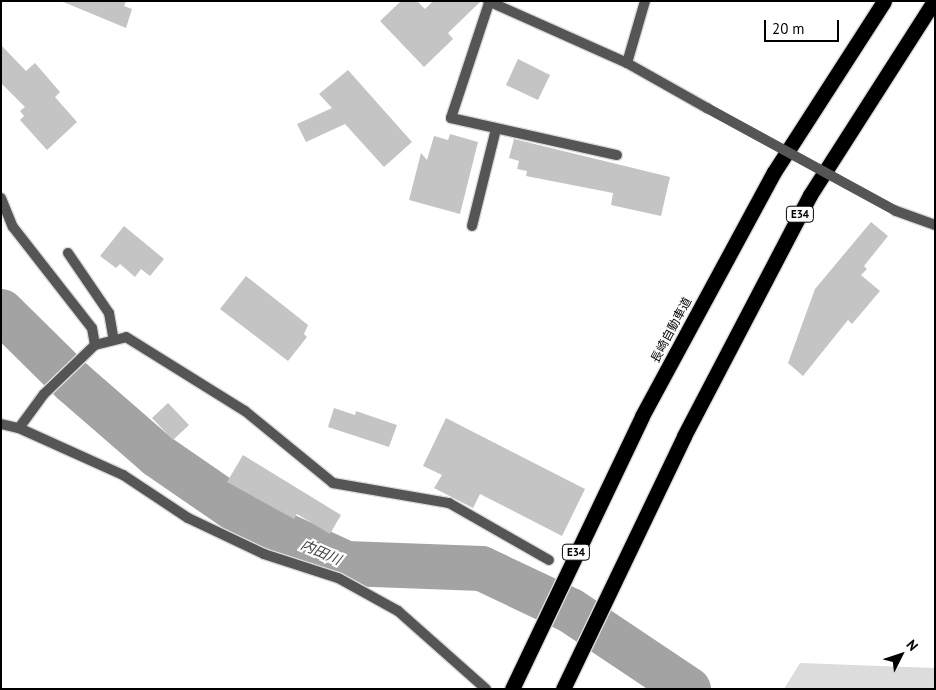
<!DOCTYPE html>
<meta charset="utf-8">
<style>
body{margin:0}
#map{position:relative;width:936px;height:690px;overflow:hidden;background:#fff;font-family:"PT Sans","Noto Sans JP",sans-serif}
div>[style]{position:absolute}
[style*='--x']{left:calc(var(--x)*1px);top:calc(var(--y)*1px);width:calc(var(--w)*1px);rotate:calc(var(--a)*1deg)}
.green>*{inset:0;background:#dcdcdc}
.river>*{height:45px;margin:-22.5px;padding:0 22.5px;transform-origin:22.5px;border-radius:22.5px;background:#a3a3a3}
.building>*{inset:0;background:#c4c4c4}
.roads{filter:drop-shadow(1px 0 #dbdbdb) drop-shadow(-1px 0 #dbdbdb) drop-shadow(0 1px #dbdbdb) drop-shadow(0 -1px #dbdbdb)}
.minor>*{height:10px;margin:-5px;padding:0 5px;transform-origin:5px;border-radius:5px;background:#555}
.tertiary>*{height:10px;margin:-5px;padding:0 5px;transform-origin:5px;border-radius:5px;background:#555}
.motorway>*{height:15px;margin:-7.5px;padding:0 7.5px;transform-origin:7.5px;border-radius:7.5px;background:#000}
.minor-bridge>*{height:10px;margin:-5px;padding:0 5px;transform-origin:5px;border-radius:5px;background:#555}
span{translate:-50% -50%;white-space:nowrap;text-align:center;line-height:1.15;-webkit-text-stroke:4.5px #fff;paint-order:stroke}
.shield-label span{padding:1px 4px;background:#fff;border:1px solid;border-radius:4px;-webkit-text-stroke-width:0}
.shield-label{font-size:11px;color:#000;font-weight:700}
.street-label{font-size:12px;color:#000}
.water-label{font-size:14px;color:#444;font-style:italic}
.frame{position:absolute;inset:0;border:2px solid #000;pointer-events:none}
.north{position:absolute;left:876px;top:630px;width:50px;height:50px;-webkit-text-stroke:4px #fff;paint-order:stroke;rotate:49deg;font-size:14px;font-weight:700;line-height:20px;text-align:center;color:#000}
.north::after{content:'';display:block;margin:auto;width:18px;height:22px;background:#000;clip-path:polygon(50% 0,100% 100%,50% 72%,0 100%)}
.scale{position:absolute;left:764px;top:20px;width:75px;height:22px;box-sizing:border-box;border:2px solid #000;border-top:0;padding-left:6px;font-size:15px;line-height:18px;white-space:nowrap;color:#000;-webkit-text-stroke:4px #fff;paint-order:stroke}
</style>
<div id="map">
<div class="green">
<div style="clip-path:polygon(800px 663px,935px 668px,935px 689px,784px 689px)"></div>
</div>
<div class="river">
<div style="--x:1;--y:311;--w:100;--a:44.6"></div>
<div style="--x:72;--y:381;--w:113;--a:41"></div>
<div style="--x:157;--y:455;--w:113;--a:34.5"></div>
<div style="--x:250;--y:519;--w:106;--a:24.6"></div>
<div style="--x:346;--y:563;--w:135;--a:2.1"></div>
<div style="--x:481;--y:568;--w:98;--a:25.3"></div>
<div style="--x:570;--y:610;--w:142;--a:33.8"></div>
</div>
<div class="building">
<div style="clip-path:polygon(61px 1px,126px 1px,124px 6px,132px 9px,126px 28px)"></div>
<div style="clip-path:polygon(401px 1px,417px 1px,425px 9px,433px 1px,481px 1px,448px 33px,453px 39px,424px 67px,380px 21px)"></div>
<div style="clip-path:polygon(1px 45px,26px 71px,35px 63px,60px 92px,55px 97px,77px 122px,47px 150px,20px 120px,24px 116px,20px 111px,25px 107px,1px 83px)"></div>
<div style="clip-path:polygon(518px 59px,550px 75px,538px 100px,506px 85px)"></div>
<div style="clip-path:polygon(348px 70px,412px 142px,384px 167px,345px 124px,306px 142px,297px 124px,332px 108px,319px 94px)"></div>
<div style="clip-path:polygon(450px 134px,478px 142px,460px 214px,409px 200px,421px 153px,427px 160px,434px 136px,448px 140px)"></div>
<div style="clip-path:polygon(514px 139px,670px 177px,661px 216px,611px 205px,613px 193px,526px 176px,527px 171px,517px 169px,519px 161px,509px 158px)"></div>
<div style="clip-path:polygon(871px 222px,888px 236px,864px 266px,867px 269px,861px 275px,880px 291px,852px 324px,848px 320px,803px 376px,788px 363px,815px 289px)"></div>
<div style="clip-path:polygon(124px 226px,164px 259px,150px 276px,141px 269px,135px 277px,120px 264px,116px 268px,100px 256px)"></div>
<div style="clip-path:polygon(246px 276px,308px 325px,304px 334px,307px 337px,288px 361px,220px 309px)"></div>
<div style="clip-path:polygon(168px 403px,189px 425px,173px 440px,152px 418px)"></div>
<div style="clip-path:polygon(334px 408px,355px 415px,356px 411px,397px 425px,389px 447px,328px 427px)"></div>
<div style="clip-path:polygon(446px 418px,585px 489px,562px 536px,480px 494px,473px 508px,434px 488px,442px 475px,423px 466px)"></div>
<div style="clip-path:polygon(243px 455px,341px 515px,330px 534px,297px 514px,294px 519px,227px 482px)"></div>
</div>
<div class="roads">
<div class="minor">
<div style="--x:488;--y:1;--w:152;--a:24"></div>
<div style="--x:627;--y:63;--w:92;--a:29.4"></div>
<div style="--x:489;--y:3;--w:121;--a:108.3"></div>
<div style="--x:451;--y:118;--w:170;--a:12.6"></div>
<div style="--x:627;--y:63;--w:65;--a:-73.8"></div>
<div style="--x:1;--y:198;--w:31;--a:68"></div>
<div style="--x:13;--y:227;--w:128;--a:52"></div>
<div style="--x:92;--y:328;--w:17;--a:80"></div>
<div style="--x:896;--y:211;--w:41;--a:19.7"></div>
<div style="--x:472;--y:226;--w:100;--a:-76.1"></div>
<div style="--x:68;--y:253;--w:73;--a:55.7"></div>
<div style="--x:109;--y:313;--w:27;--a:80"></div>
<div style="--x:486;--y:689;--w:118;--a:-138.4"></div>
<div style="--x:398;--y:611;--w:68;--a:-151.2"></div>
<div style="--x:338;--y:578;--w:78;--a:-162"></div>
<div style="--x:264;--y:554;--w:84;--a:-154.7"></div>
<div style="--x:188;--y:518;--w:78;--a:-146.5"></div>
<div style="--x:123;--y:475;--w:114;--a:-155.7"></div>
<div style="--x:19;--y:428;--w:42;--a:-53.7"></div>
<div style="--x:44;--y:394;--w:71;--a:-43.9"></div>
<div style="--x:95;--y:345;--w:32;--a:-14"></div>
<div style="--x:126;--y:337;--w:140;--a:31.9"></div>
<div style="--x:245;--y:411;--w:114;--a:39.3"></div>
<div style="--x:333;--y:483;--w:118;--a:9.8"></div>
<div style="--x:449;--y:503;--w:115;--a:29.7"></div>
</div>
<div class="tertiary">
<div style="--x:1;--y:424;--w:18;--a:13"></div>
</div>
<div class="motorway">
<div style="--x:512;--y:689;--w:302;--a:-64.5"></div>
<div style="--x:642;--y:416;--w:277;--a:-61.6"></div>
<div style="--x:774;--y:172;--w:203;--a:-57.2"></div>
<div style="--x:563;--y:689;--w:280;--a:-64.4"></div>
<div style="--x:684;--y:436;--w:272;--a:-62.4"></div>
<div style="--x:810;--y:195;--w:230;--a:-57.4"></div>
</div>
</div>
<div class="minor-bridge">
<div style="--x:707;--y:108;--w:215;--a:28.6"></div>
</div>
<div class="shield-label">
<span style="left:800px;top:214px">E34</span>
<span style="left:576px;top:552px">E34</span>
</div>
<div class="street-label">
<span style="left:671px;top:330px;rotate:-62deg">長崎自動車道</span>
</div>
<div class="water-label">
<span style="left:321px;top:552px;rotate:24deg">内田川</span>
</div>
<div class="frame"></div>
<div class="north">N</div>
<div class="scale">20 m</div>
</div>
